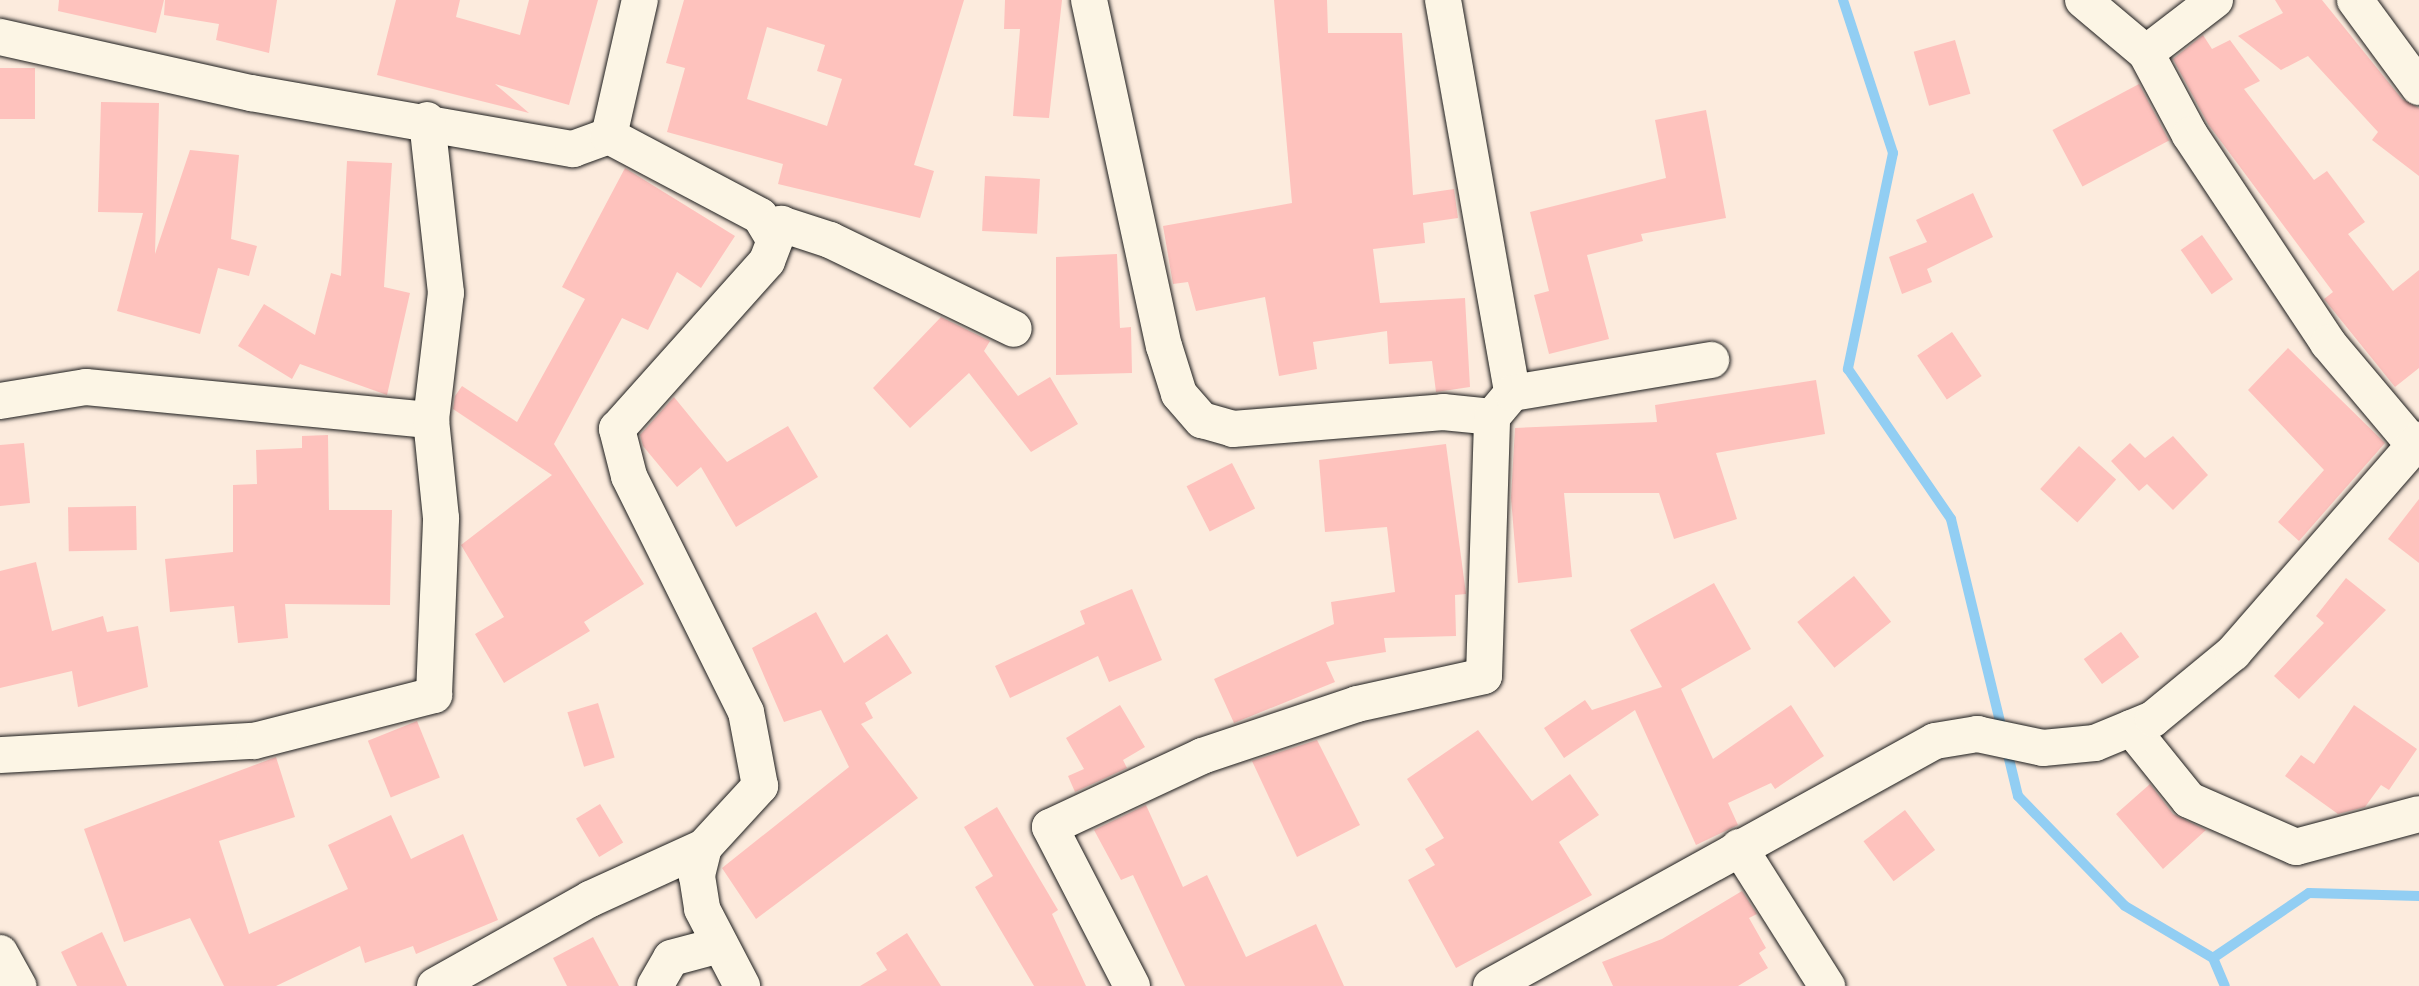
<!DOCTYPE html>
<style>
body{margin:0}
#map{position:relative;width:2419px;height:986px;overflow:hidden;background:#fcebdd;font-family:Mali,sans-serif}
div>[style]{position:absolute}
.stream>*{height:10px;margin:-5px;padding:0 5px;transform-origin:5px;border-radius:5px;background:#92cef3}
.building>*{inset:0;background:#fec2bd;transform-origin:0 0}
.roads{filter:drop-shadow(0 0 2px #1c1c1c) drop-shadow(0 0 2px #1c1c1c)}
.street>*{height:36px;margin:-18px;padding:0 18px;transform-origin:18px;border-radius:18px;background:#fcf5e5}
span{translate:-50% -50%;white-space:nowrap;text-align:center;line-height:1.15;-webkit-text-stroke:7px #fcf5e5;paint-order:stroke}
</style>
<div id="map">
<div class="stream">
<i style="left:1843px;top:0;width:161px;rotate:71.9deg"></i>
<i style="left:1893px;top:153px;width:221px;rotate:101.8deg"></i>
<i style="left:1848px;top:369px;width:182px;rotate:55.5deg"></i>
<i style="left:1951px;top:519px;width:285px;rotate:76.4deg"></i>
<i style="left:2018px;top:796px;width:153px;rotate:45.8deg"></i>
<i style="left:2125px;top:906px;width:102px;rotate:30.6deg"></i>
<i style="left:2213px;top:958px;width:30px;rotate:67deg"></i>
<i style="left:2213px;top:958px;width:116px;rotate:-34.1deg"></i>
<i style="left:2309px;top:893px;width:110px;rotate:1.6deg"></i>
</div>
<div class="building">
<i style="clip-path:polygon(59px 0,164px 0,156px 33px,58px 11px)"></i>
<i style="clip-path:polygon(165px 0,277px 0,269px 53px,216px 40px,219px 24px,164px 15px)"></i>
<i style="clip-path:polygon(396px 0,460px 0,456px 17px,520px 35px,529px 0,598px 0,569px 105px,495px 84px,529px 113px,377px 75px)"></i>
<i style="clip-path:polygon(evenodd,684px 0,964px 0,914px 165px,934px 171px,920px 218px,778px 184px,783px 164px,667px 132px,685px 68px,666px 63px,684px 0,767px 27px,825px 45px,817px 71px,842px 79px,827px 126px,747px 99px,767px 27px)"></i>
<i style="clip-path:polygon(1005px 0,1062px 0,1049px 118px,1013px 116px,1020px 29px,1004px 29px)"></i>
<i style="clip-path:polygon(1274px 0,1327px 0,1328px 33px,1402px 33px,1413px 195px,1454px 189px,1458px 218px,1423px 223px,1425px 243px,1373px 249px,1380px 303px,1465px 298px,1470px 387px,1436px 392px,1432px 361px,1389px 364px,1387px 331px,1313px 342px,1317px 369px,1279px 376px,1265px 297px,1196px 311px,1188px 282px,1173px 284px,1163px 226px,1292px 203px)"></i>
<i style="clip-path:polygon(2275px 0,2322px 0,2402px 99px,2419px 108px,2419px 176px,2372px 140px,2378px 132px,2308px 56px,2281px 70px,2238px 36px,2283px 13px)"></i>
<i style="clip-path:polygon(2203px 35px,2212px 49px,2230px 40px,2260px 81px,2244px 89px,2314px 180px,2327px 171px,2345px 195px,2365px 222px,2348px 234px,2393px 291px,2419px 270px,2419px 368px,2395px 387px,2324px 299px,2333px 292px,2208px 124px,2173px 59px)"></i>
<i style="left:1955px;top:40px;width:56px;height:43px;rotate:74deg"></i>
<i style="left:0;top:68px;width:35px;height:51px"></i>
<i style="left:2139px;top:84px;width:64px;height:98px;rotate:62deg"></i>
<i style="clip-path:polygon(101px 102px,159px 103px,155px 254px,190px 150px,239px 155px,231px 239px,257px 246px,249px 276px,218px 268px,200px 334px,117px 311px,143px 213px,98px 212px)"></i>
<i style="clip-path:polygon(1706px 110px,1726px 218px,1641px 234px,1643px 241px,1587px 255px,1609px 339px,1549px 354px,1534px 295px,1549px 291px,1530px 212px,1666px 178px,1655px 120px)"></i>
<i style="clip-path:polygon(347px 161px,392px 163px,384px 287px,410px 293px,387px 395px,300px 364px,292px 379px,238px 346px,264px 304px,315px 335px,331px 273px,341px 276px)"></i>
<i style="clip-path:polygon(625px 168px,735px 236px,701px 288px,677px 272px,648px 330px,622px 318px,554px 444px,644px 584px,584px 622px,590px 631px,504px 683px,475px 634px,504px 617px,461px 545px,552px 475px,453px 409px,455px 396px,462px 386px,517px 422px,585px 299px,562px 287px)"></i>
<i style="left:985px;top:176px;width:55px;height:55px;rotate:3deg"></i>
<i style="clip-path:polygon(1973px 193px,1993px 237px,1927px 269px,1932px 282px,1902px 294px,1889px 257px,1927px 242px,1916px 220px)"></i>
<i style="left:2202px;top:235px;width:54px;height:26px;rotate:55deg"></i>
<i style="clip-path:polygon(1117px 254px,1120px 328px,1131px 327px,1132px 373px,1056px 375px,1056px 257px)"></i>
<i style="clip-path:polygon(941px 317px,990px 341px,984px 351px,1018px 396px,1050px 377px,1078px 424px,1031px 452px,969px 373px,910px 428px,873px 388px)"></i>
<i style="left:1952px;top:332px;width:53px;height:42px;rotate:56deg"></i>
<i style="clip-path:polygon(2288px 348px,2385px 443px,2299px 541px,2278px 522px,2324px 470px,2248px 390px)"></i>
<i style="clip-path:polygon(1816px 380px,1825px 434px,1716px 453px,1737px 519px,1674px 539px,1659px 493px,1564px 493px,1572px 577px,1518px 583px,1511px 498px,1515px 428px,1657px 422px,1655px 405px)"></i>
<i style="clip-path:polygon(674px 397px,727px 462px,788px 426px,818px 477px,736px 527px,701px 467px,677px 487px,643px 446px,640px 435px)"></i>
<i style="clip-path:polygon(328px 435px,329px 510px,392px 510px,390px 605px,285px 604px,288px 638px,238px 643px,234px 606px,170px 612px,165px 559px,233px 552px,233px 485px,257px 484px,256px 450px,302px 448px,302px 436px)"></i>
<i style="clip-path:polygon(2173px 436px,2208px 475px,2173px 510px,2147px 484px,2139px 491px,2111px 461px,2130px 443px,2145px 458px)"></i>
<i style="clip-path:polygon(24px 443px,30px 503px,0 506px,0 445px)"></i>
<i style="clip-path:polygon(1446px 444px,1466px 594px,1455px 595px,1456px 636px,1384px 638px,1386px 652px,1326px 662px,1335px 682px,1234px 723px,1214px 679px,1334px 624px,1331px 602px,1395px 592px,1387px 527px,1325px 532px,1319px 460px)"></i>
<i style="left:2079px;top:446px;width:50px;height:58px;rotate:42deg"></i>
<i style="left:1232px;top:463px;width:51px;height:51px;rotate:63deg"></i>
<i style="clip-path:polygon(2419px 499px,2419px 563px,2388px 539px)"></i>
<i style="left:136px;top:506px;width:44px;height:68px;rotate:89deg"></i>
<i style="clip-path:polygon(36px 562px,52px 631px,103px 616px,107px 632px,138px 626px,148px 687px,78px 707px,72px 671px,0 688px,0 571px)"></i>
<i style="left:1854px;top:576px;width:59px;height:73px;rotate:51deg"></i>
<i style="clip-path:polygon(2346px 578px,2386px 610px,2299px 699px,2274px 676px,2324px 623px,2316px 616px)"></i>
<i style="clip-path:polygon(1714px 583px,1751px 649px,1681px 689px,1713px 759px,1791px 705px,1824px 756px,1775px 789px,1771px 783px,1728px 803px,1738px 825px,1696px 845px,1635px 710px,1564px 758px,1544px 728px,1585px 700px,1592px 710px,1662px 687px,1630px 630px)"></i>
<i style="clip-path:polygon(1132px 589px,1162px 660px,1109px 682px,1098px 656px,1010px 698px,995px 666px,1085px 624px,1080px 611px)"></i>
<i style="clip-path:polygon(816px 612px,844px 663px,887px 634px,912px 673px,865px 703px,873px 718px,861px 724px,918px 798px,756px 919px,722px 868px,849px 767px,821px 710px,784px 722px,752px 648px)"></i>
<i style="left:2121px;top:632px;width:31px;height:46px;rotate:54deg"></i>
<i style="left:598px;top:703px;width:57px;height:32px;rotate:73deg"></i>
<i style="clip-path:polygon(1120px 705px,1145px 747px,1123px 760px,1127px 768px,1075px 792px,1068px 776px,1084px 769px,1066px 738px)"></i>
<i style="clip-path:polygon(2354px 705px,2417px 749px,2389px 790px,2381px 785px,2365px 807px,2338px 814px,2285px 776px,2301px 755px,2314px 764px)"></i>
<i style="left:417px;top:721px;width:61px;height:53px;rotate:68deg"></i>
<i style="clip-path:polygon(1478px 730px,1532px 801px,1570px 774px,1599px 815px,1559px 842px,1592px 895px,1456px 968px,1408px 880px,1435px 865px,1425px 849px,1444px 838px,1407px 779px)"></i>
<i style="clip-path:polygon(1317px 740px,1360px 825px,1297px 857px,1252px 761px)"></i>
<i style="clip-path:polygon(276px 757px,295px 817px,219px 841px,249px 934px,348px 889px,328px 845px,391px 815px,411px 859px,463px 834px,498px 920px,416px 954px,413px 946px,365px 963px,360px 946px,276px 986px,224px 986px,190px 918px,124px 942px,84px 829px)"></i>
<i style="clip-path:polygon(2150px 784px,2173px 814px,2206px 830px,2163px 869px,2116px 814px)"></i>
<i style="left:600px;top:804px;width:45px;height:28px;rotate:59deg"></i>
<i style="clip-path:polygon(1146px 805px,1183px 887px,1207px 875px,1246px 957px,1316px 924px,1344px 986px,1185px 986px,1133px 875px,1121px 880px,1094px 830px)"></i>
<i style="clip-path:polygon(997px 807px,1058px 910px,1052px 914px,1086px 986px,1034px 986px,975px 887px,993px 876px,964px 827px)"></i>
<i style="left:1905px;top:810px;width:50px;height:52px;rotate:53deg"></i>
<i style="clip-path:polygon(1742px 891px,1757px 914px,1749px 918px,1766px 948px,1759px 953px,1768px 968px,1738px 986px,1613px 986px,1602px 962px,1662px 939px)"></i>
<i style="clip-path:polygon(102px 932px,127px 986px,77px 986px,61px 952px)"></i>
<i style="clip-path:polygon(907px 933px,941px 986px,860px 986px,887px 970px,876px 953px)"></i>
<i style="clip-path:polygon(593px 937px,619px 986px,567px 986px,553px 958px)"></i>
</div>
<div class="roads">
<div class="street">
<i style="left:1089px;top:0;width:354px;rotate:77.8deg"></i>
<i style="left:1164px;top:346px;width:50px;rotate:72.6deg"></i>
<i style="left:1179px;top:394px;width:35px;rotate:49deg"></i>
<i style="left:1202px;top:420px;width:32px;rotate:16deg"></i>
<i style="left:1233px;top:429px;width:211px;rotate:-4.6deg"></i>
<i style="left:1443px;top:412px;width:49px;rotate:5.8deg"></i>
<i style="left:1443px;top:0;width:399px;rotate:80deg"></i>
<i style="left:2083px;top:0;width:82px;rotate:40.1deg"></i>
<i style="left:2146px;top:53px;width:93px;rotate:61.8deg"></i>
<i style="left:2190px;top:135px;width:250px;rotate:56.4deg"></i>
<i style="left:2328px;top:343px;width:133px;rotate:49.9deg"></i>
<i style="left:2355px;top:0;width:108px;rotate:53.7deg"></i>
<i style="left:0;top:37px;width:257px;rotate:12.6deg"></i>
<i style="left:251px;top:93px;width:327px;rotate:9.9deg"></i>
<i style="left:573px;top:149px;width:38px;rotate:-20deg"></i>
<i style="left:609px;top:136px;width:139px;rotate:-77.2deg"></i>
<i style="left:2146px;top:53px;width:87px;rotate:-37.5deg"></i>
<i style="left:609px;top:136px;width:171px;rotate:27.9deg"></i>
<i style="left:760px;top:216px;width:23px;rotate:59deg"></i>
<i style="left:0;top:401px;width:87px;rotate:-9.2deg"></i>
<i style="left:86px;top:387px;width:347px;rotate:5.5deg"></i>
<i style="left:2131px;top:728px;width:92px;rotate:51.1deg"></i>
<i style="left:2189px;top:800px;width:117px;rotate:23.7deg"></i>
<i style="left:2296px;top:847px;width:127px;rotate:-15deg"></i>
<i style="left:0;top:755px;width:254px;rotate:-3.2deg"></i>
<i style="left:254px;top:741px;width:186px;rotate:-14.3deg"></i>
<i style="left:434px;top:695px;width:177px;rotate:-87.7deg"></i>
<i style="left:441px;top:518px;width:99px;rotate:-95.8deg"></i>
<i style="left:431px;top:420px;width:128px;rotate:-83.3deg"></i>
<i style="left:446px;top:293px;width:174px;rotate:-96.3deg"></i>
<i style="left:704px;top:847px;width:30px;rotate:104deg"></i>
<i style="left:697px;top:876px;width:33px;rotate:81deg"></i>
<i style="left:702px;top:909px;width:87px;rotate:62.5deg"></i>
<i style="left:1739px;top:847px;width:165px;rotate:57.7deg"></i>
<i style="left:0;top:953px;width:38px;rotate:61deg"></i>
<i style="left:435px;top:986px;width:178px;rotate:-29.3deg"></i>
<i style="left:590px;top:899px;width:125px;rotate:-24.5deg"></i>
<i style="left:704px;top:847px;width:83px;rotate:-47.4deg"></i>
<i style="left:760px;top:786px;width:75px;rotate:-100.7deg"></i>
<i style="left:746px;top:712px;width:263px;rotate:-116.4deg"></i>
<i style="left:629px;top:476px;width:49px;rotate:-104.3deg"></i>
<i style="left:617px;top:429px;width:225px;rotate:-48.2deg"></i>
<i style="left:767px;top:261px;width:40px;rotate:-69deg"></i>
<i style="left:781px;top:224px;width:52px;rotate:18.1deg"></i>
<i style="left:830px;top:240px;width:204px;rotate:25.8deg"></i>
<i style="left:655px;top:986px;width:32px;rotate:-60deg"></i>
<i style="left:671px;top:958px;width:51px;rotate:-14.9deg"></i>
<i style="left:1132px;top:986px;width:179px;rotate:-117.3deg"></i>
<i style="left:1050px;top:827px;width:168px;rotate:-25deg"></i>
<i style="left:1202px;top:756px;width:163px;rotate:-18.5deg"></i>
<i style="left:1357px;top:704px;width:130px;rotate:-12.4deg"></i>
<i style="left:1484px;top:676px;width:259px;rotate:-88.2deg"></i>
<i style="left:1492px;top:417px;width:31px;rotate:-50deg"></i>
<i style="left:1512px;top:393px;width:202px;rotate:-9.4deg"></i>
<i style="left:1491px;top:986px;width:507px;rotate:-28.89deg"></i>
<i style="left:1935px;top:741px;width:43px;rotate:-9.5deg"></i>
<i style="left:1977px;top:734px;width:67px;rotate:12deg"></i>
<i style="left:2043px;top:748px;width:52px;rotate:-5.5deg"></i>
<i style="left:2095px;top:743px;width:63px;rotate:-22.5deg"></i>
<i style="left:2153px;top:719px;width:104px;rotate:-39.5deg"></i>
<i style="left:2233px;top:653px;width:283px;rotate:-48.9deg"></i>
</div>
</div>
</div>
